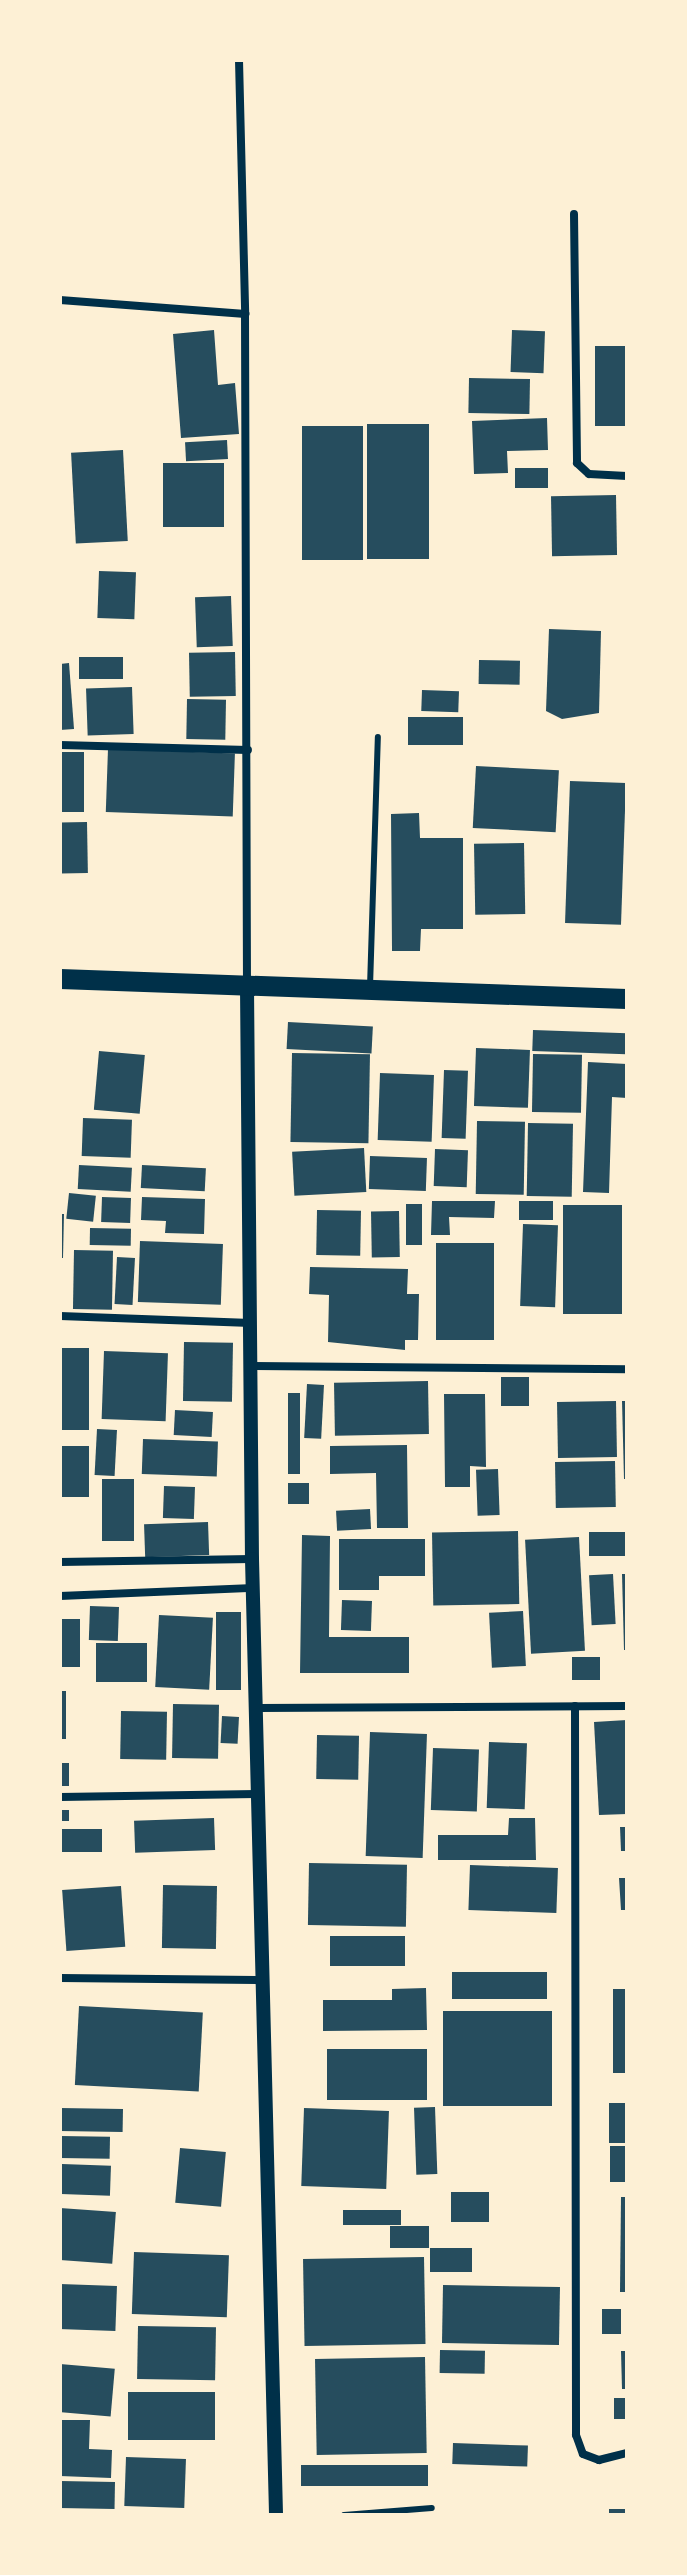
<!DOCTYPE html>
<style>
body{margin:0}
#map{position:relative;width:687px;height:2575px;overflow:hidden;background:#fdf0d5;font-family:"Sofia Sans Condensed",sans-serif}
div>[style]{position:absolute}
.building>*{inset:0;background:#264d5e;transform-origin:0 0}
.service>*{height:6px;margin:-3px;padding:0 3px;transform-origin:3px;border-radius:3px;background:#003049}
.minor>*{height:8px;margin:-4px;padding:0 4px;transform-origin:4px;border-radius:4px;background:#003049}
.tertiary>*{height:14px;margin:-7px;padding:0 7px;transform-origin:7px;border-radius:7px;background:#003049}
.primary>*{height:20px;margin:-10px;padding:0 10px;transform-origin:10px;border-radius:10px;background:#003049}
span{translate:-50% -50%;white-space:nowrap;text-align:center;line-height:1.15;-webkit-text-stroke:8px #fdf0d5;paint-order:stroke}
.frame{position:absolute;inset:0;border:62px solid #fdf0d5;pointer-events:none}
</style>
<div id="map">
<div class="building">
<i style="clip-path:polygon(214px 330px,218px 385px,235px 383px,239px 434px,181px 438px,173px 334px)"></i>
<i style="left:512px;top:330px;width:33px;height:42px;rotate:2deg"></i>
<i style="left:627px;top:346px;width:80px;height:32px;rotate:90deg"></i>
<i style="left:469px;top:378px;width:61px;height:35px;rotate:1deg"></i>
<i style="clip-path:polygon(547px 418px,548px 450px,507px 451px,508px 473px,474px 474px,472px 421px)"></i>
<i style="left:367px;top:424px;width:62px;height:135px"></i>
<i style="left:363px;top:426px;width:134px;height:61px;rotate:90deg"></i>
<i style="left:227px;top:440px;width:19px;height:42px;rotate:87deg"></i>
<i style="left:123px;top:450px;width:91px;height:52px;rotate:87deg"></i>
<i style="left:163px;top:463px;width:61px;height:64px"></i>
<i style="left:515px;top:468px;width:33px;height:20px"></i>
<i style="left:616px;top:495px;width:60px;height:65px;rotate:89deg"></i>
<i style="left:99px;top:571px;width:37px;height:47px;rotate:2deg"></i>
<i style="left:231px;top:596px;width:50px;height:36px;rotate:88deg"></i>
<i style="clip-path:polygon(549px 629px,601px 631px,599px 713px,562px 719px,546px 711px)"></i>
<i style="left:235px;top:652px;width:44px;height:46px;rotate:89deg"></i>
<i style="left:79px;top:657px;width:44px;height:22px"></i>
<i style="left:479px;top:660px;width:41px;height:24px;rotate:1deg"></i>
<i style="clip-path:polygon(69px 663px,74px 729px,60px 730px,60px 664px)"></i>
<i style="left:132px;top:687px;width:47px;height:46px;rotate:88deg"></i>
<i style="left:422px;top:690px;width:37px;height:21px;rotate:2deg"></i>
<i style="left:187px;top:699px;width:39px;height:40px;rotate:1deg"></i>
<i style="left:408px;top:717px;width:55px;height:28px"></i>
<i style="left:108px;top:749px;width:127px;height:63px;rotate:2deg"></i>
<i style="left:61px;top:752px;width:23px;height:60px"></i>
<i style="left:476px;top:766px;width:83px;height:62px;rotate:3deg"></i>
<i style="left:570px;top:781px;width:56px;height:142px;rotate:2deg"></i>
<i style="clip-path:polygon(419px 813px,420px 838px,463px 838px,463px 929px,421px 929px,420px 951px,392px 951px,391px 814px)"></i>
<i style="left:87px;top:822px;width:51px;height:27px;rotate:89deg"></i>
<i style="left:524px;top:843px;width:71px;height:50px;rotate:89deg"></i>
<i style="left:288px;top:1022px;width:85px;height:27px;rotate:3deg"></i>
<i style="left:533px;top:1030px;width:94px;height:21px;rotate:2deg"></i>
<i style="left:476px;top:1048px;width:54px;height:58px;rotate:2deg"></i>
<i style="left:99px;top:1051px;width:46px;height:59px;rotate:5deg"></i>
<i style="left:292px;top:1053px;width:78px;height:89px;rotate:1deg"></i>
<i style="left:533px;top:1054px;width:49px;height:58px;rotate:1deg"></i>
<i style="clip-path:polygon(588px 1062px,627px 1064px,627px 1098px,612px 1097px,609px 1193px,583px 1192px)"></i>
<i style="left:444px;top:1070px;width:24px;height:68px;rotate:2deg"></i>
<i style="left:380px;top:1073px;width:54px;height:67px;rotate:2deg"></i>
<i style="left:83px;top:1118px;width:49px;height:38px;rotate:2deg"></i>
<i style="left:477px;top:1121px;width:48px;height:73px;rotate:1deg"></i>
<i style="left:528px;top:1123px;width:45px;height:73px;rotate:1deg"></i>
<i style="left:364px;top:1148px;width:44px;height:72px;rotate:87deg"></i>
<i style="left:435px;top:1149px;width:33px;height:37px;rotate:2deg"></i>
<i style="left:370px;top:1156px;width:57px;height:33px;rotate:2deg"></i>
<i style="left:79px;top:1165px;width:53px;height:24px;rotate:3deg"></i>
<i style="left:142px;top:1165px;width:64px;height:23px;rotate:3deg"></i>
<i style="left:69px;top:1193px;width:27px;height:26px;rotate:6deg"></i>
<i style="left:102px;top:1197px;width:29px;height:25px;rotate:2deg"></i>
<i style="clip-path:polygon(142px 1197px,205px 1199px,204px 1234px,165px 1233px,166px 1221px,141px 1220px)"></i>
<i style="clip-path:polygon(432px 1201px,495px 1201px,494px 1218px,449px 1217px,450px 1235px,431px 1235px)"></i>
<i style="left:519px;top:1201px;width:34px;height:19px"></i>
<i style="left:406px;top:1204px;width:16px;height:41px"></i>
<i style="left:563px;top:1205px;width:59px;height:109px"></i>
<i style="left:317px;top:1210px;width:44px;height:45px;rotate:1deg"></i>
<i style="left:399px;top:1211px;width:46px;height:28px;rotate:89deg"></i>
<i style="clip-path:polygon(60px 1214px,64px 1214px,63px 1258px,60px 1258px)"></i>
<i style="left:523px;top:1224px;width:35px;height:82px;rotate:2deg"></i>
<i style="left:90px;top:1228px;width:41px;height:17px;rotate:1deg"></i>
<i style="left:140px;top:1241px;width:83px;height:61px;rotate:2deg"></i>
<i style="left:436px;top:1243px;width:58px;height:97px"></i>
<i style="left:74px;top:1250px;width:39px;height:59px;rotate:1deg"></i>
<i style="left:117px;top:1257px;width:18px;height:47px;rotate:3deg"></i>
<i style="clip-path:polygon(310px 1267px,408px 1269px,407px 1294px,419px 1294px,418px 1340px,405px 1340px,405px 1350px,328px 1342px,329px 1295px,309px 1294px)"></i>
<i style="left:184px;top:1342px;width:49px;height:59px;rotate:1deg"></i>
<i style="left:60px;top:1348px;width:29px;height:82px"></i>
<i style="left:104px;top:1351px;width:64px;height:68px;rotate:2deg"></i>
<i style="left:501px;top:1377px;width:28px;height:29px"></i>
<i style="left:428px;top:1381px;width:53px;height:94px;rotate:89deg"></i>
<i style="left:307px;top:1384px;width:17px;height:54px;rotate:3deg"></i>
<i style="left:288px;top:1393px;width:12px;height:81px"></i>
<i style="clip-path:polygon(444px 1394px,485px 1394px,486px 1467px,470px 1466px,470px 1487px,445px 1487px)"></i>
<i style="left:616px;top:1401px;width:56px;height:59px;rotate:89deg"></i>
<i style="clip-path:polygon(622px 1401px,627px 1401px,627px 1479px,624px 1479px)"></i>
<i style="left:175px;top:1410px;width:38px;height:25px;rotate:3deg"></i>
<i style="left:97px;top:1429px;width:20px;height:46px;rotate:3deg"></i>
<i style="left:143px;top:1439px;width:75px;height:35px;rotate:2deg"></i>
<i style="clip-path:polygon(407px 1445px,408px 1528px,377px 1528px,376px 1473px,330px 1474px,330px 1446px)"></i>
<i style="left:60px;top:1446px;width:29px;height:51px"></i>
<i style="left:615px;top:1461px;width:46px;height:60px;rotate:89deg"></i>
<i style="left:498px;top:1469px;width:46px;height:22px;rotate:88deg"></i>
<i style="left:102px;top:1479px;width:32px;height:62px"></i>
<i style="left:288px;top:1483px;width:21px;height:21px"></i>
<i style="left:164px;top:1486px;width:31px;height:32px;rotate:2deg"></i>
<i style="left:370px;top:1509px;width:20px;height:34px;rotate:87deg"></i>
<i style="left:208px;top:1522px;width:33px;height:64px;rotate:88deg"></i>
<i style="left:518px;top:1531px;width:73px;height:86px;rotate:89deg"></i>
<i style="left:627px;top:1532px;width:24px;height:38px;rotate:90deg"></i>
<i style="clip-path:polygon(302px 1535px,330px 1536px,329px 1637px,409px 1637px,409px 1673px,300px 1673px)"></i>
<i style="left:579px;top:1537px;width:114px;height:54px;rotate:87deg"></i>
<i style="clip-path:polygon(339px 1539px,425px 1539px,425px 1576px,379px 1576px,379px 1590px,339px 1590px)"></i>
<i style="left:613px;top:1574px;width:50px;height:24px;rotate:87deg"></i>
<i style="clip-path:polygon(622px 1574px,627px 1574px,627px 1650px,624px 1650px)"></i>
<i style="left:342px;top:1600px;width:30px;height:30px;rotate:2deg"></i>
<i style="left:90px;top:1606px;width:29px;height:34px;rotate:2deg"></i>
<i style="left:523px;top:1611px;width:55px;height:34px;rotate:87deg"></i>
<i style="left:216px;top:1612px;width:25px;height:78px"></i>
<i style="left:159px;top:1615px;width:54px;height:72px;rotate:3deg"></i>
<i style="left:60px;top:1619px;width:20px;height:48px"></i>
<i style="left:96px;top:1643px;width:51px;height:39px"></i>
<i style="left:572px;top:1657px;width:28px;height:23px"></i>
<i style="left:60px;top:1691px;width:6px;height:48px"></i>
<i style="left:173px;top:1704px;width:46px;height:54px;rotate:1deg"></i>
<i style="left:121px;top:1711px;width:46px;height:48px;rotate:1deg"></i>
<i style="left:222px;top:1716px;width:17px;height:27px;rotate:3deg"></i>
<i style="clip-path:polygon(627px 1720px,627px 1814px,599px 1815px,594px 1722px)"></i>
<i style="left:370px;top:1732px;width:57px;height:124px;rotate:2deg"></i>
<i style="left:317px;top:1735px;width:42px;height:44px;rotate:1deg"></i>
<i style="left:489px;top:1742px;width:38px;height:66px;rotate:2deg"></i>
<i style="left:433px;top:1748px;width:46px;height:62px;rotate:2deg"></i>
<i style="left:60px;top:1763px;width:9px;height:23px"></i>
<i style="left:60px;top:1810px;width:9px;height:11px"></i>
<i style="left:214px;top:1818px;width:32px;height:80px;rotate:88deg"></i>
<i style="clip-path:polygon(509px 1818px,535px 1818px,536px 1860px,438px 1860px,438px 1835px,508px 1835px)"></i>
<i style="clip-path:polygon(620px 1827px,627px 1827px,627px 1851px,621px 1851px)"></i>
<i style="left:60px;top:1829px;width:42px;height:23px"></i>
<i style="left:309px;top:1863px;width:98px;height:62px;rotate:1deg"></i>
<i style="left:470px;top:1865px;width:88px;height:45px;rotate:2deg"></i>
<i style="clip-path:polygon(619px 1878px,627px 1878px,627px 1910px,621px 1910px)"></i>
<i style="left:121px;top:1886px;width:61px;height:59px;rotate:86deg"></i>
<i style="left:217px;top:1886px;width:63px;height:54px;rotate:91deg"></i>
<i style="left:405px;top:1936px;width:30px;height:75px;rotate:90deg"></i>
<i style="left:452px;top:1972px;width:95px;height:27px"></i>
<i style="clip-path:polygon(426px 1988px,427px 2030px,323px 2031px,323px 2000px,392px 2000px,392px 1989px)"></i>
<i style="left:613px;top:1989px;width:14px;height:84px"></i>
<i style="left:79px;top:2006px;width:124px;height:79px;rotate:3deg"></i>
<i style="left:443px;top:2011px;width:109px;height:95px"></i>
<i style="left:327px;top:2049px;width:100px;height:51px"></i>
<i style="left:609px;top:2103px;width:18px;height:40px"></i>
<i style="left:435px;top:2107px;width:67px;height:21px;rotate:88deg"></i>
<i style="left:60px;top:2108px;width:63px;height:23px;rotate:1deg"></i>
<i style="left:304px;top:2108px;width:85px;height:78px;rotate:2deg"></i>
<i style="left:60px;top:2136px;width:50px;height:22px;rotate:1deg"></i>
<i style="left:610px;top:2146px;width:17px;height:36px"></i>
<i style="left:180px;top:2148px;width:46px;height:55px;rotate:5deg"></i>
<i style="left:62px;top:2164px;width:49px;height:30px;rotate:2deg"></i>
<i style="left:451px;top:2192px;width:38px;height:30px"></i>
<i style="clip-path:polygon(621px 2197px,627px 2197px,627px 2292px,620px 2292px)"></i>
<i style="left:60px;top:2208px;width:56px;height:52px;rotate:4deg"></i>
<i style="left:401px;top:2210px;width:15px;height:58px;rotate:90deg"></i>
<i style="left:429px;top:2226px;width:22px;height:39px;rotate:90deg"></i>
<i style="left:430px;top:2248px;width:42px;height:24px"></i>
<i style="left:134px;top:2252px;width:95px;height:62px;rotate:2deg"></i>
<i style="left:424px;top:2257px;width:87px;height:121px;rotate:89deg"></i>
<i style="left:60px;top:2284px;width:57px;height:45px;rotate:2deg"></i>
<i style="left:443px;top:2285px;width:117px;height:58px;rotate:1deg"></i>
<i style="left:621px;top:2309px;width:25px;height:19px;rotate:90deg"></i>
<i style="left:138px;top:2326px;width:78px;height:53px;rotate:1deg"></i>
<i style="left:440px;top:2350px;width:45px;height:23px;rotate:1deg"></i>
<i style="clip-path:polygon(621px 2351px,627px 2351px,627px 2389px,622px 2389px)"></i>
<i style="left:425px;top:2357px;width:96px;height:110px;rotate:89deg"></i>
<i style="left:60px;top:2364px;width:55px;height:48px;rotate:5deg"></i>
<i style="left:128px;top:2392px;width:87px;height:48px"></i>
<i style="left:614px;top:2398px;width:13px;height:21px"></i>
<i style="clip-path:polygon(60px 2420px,90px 2420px,89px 2449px,112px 2450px,111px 2478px,60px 2476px)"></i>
<i style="left:453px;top:2443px;width:75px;height:21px;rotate:2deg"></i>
<i style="left:126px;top:2457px;width:60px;height:49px;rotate:2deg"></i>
<i style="left:428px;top:2465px;width:21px;height:127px;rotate:90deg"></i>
<i style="left:60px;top:2481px;width:55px;height:27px;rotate:1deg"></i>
<i style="left:609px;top:2509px;width:18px;height:6px"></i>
</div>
<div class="service">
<i style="left:370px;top:987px;width:250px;rotate:-88.2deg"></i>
<i style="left:344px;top:2515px;width:88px;rotate:-4.5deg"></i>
</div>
<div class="minor">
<i style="left:239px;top:60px;width:254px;rotate:88.6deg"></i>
<i style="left:245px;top:314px;width:672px;rotate:89.83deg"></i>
<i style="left:574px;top:214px;width:249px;rotate:89.3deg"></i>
<i style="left:577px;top:463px;width:16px;rotate:43deg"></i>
<i style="left:589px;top:474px;width:38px;rotate:3deg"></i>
<i style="left:60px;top:300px;width:186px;rotate:4.3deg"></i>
<i style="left:60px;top:745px;width:188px;rotate:1.5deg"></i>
<i style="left:60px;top:1316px;width:191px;rotate:2.1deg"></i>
<i style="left:251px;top:1366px;width:376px;rotate:0.5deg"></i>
<i style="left:60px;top:1562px;width:192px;rotate:-0.9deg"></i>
<i style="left:60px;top:1596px;width:194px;rotate:-2.4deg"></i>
<i style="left:575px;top:1706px;width:729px;rotate:89.92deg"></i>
<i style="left:576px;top:2435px;width:20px;rotate:70deg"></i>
<i style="left:583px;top:2454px;width:17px;rotate:21deg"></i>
<i style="left:599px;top:2460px;width:29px;rotate:-14deg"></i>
<i style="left:258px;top:1708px;width:369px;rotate:-0.3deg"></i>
<i style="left:60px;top:1797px;width:199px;rotate:-0.9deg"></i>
<i style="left:60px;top:1978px;width:203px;rotate:0.6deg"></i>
</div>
<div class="tertiary">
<i style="left:247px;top:987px;width:572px;rotate:89.5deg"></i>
<i style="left:252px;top:1559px;width:956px;rotate:88.56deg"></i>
</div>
<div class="primary">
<i style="left:60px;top:979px;width:567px;rotate:2.02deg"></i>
</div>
<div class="frame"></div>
</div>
